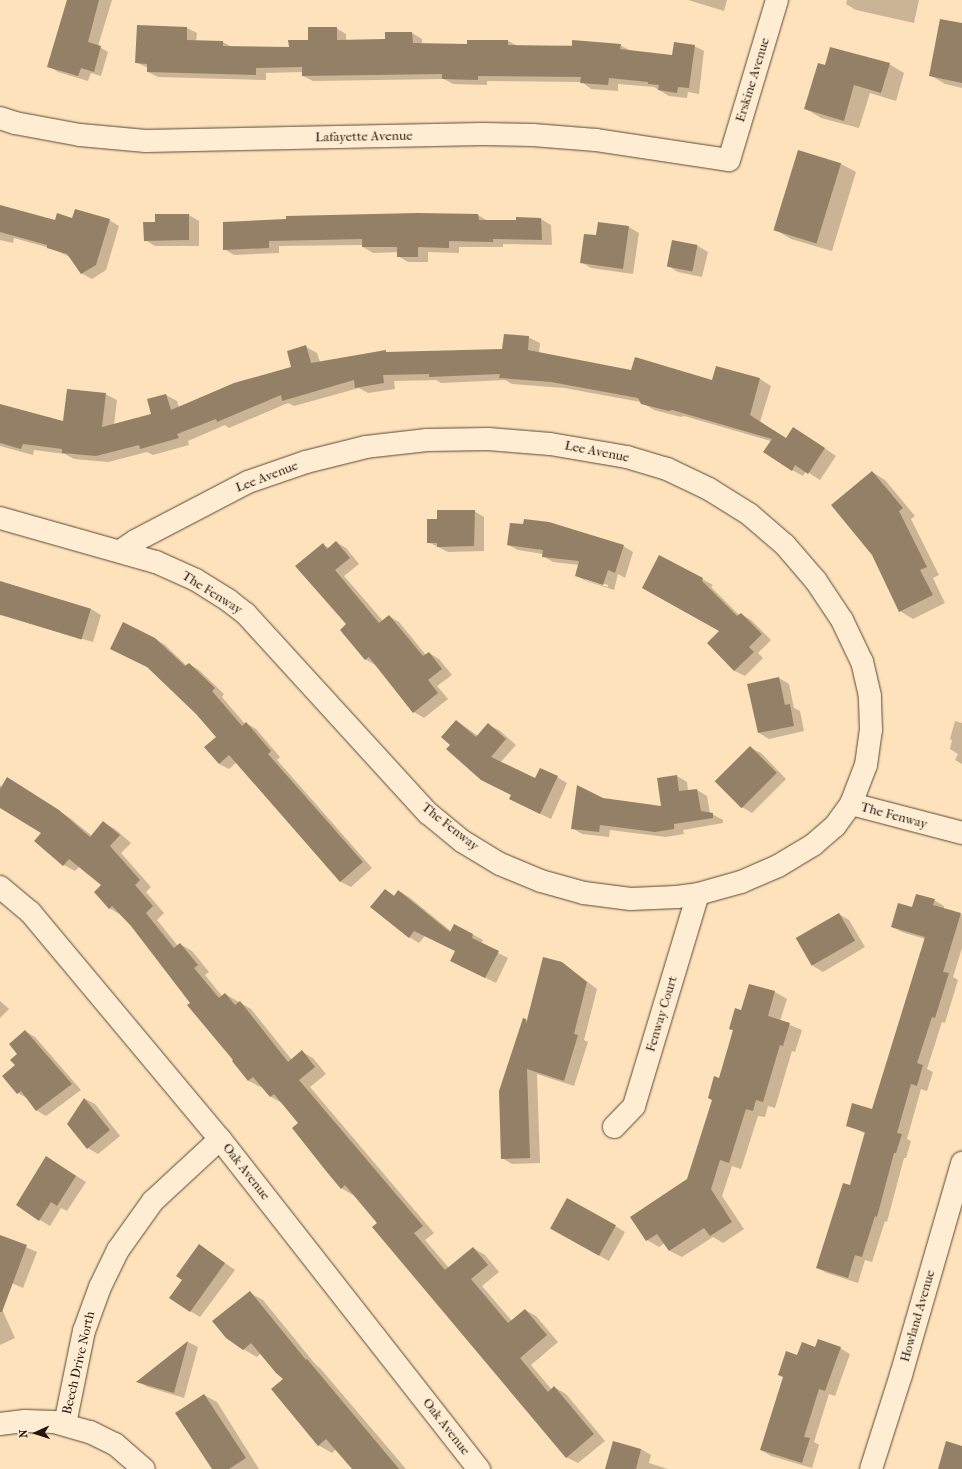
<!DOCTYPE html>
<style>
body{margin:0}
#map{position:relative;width:962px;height:1469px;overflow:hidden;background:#fde2bb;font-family:"IM FELL French Canon",serif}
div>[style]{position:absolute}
.shadow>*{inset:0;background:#0003}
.building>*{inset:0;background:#948067;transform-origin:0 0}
.roads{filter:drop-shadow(0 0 1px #5a4837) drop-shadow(0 0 1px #5a4837)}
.street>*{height:22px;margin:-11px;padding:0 11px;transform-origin:11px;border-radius:11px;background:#feecd3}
.secondary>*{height:22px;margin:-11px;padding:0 11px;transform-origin:11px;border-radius:11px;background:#feecd3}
span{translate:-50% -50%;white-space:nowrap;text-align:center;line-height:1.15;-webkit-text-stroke:3px #feecd3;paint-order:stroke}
.street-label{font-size:13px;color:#23150b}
.north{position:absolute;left:16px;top:1413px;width:40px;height:40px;-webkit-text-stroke:3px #feecd3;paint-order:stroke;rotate:267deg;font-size:11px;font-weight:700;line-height:16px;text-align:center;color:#23150b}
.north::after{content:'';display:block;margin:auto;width:14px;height:18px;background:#23150b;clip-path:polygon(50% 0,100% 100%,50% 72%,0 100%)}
</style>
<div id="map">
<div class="shadow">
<i style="clip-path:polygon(67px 0,112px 0,98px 46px,108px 52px,101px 76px,91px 73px,88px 81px,58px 72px,48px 66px)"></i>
<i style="clip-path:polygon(688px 0,727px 0,724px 11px)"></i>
<i style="clip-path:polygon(847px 0,919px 0,914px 23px,856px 10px,846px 4px)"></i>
<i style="clip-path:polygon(962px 24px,962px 88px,945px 84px,930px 75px)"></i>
<i style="clip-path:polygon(187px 28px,197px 33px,196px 42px,223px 42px,232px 47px,290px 48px,309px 41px,336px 28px,346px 34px,346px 40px,386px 40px,386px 33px,412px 33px,422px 39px,422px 44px,468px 45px,468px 41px,508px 41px,518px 46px,620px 45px,631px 51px,673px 57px,694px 46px,704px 51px,699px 94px,688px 92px,687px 98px,669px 96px,654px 87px,618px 84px,618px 91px,591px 89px,582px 82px,487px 81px,487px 85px,453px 84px,444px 79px,313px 81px,303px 76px,303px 72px,266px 73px,266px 80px,158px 77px,148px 72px,148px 68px,136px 62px)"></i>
<i style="clip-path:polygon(889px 64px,904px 73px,896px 101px,870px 93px,859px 128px,821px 118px,806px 109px,825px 66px)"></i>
<i style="clip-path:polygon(799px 151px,841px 164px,856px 172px,832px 251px,791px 239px,776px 230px)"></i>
<i style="clip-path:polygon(0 214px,55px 221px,73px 219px,109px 220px,119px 226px,106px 270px,92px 279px,81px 273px,70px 257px,50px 248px,14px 238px,13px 243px,0 240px)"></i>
<i style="clip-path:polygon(156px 215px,189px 215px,199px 221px,199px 246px,155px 246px,145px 240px,156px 223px)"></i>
<i style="clip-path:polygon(478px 215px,488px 221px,517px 221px,541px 219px,551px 225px,552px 245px,503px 244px,503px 247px,459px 247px,459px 253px,428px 252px,428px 262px,408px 262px,398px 256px,398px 252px,373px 253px,363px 247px,363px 245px,279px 246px,279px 253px,234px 255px,224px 249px,224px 223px)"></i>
<i style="clip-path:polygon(629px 227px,639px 233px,633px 274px,591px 268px,581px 262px,597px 236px)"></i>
<i style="clip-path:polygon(698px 246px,708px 252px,702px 277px,678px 272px,668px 266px)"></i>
<i style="clip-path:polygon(528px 337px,540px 343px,539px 353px,632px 371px,713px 381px,760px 379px,771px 386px,760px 422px,786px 439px,805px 435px,836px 456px,820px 480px,806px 471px,803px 476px,792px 470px,771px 441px,684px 416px,681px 417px,654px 410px,641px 402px,564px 388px,512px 384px,505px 380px,441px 383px,436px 380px,394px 381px,395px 389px,368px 393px,359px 388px,294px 406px,288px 403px,229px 428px,225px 425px,188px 441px,189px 445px,153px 455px,147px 452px,108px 462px,74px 459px,65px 454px,34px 450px,33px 455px,0 446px,0 405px,64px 422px,105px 394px,117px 400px,114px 425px,153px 414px,166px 395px,177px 401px,179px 407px,293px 368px,306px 347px,317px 353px,320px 362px,385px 352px,388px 353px,503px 350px)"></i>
<i style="clip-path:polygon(872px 472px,885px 480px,915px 516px,911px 519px,939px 575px,933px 578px,945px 603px,913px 619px,900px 611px)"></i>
<i style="clip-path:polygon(474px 511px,484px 517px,484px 551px,448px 552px,428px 542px,438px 520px)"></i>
<i style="clip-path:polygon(336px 542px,346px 548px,359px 564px,344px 576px,383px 621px,389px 616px,399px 622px,426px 655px,429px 653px,439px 659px,452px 675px,437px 686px,448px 699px,424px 718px,414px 712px,375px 665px,365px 659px,348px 624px,323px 545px,329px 548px)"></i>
<i style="clip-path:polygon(evenodd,508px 545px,623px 546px,633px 552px,625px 578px,618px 574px,614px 590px,586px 581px,576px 575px,579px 565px,553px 562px,543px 556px,543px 554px,518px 550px,508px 545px,585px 578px,608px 585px,608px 587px,585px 580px,585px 578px)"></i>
<i style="clip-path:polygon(660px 556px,713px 585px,711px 587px,740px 616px,741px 614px,751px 620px,771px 640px,758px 653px,763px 658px,745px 676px,735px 671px,708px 643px,720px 631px)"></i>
<i style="clip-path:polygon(0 582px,91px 609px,101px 615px,93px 642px,0 615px)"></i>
<i style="clip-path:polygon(155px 639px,165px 645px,187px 666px,189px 664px,199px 670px,224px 694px,222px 697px,245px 724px,246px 723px,256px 729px,280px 757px,277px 760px,372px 868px,351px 887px,341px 882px,237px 762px,229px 769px,219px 764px,217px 737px,197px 714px,149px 668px,121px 654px)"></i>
<i style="clip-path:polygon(779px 678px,789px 684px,794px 708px,800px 711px,804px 731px,769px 739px,759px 733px)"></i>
<i style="clip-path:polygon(457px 721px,478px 736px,488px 725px,499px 730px,516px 745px,500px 763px,536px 779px,557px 777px,567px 783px,551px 819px,520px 804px,512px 795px,482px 780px,451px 745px)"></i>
<i style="clip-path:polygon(955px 721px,962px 723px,962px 764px,955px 760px,958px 754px,950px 749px,952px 740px,950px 739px)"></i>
<i style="clip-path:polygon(751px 748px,761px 753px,786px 779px,752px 813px,742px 807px,716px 782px)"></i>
<i style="clip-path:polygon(677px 776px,687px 782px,688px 791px,697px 790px,707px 796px,710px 813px,723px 820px,723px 823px,683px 830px,684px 834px,666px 837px,610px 830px,609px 837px,582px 834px,572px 828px,603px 799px,662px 807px)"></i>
<i style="clip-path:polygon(0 785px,2px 787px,19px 785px,70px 818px,92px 836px,104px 823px,115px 829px,131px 843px,121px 853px,151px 887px,146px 892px,164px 913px,157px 920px,178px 946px,180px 944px,192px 951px,209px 972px,205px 975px,222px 996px,225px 994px,251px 1009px,292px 1060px,302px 1052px,313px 1058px,326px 1074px,310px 1087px,434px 1233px,425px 1240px,449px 1268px,473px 1248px,485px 1255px,499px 1272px,482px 1286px,512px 1321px,525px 1310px,536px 1316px,558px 1342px,531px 1365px,552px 1390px,554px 1387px,566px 1394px,605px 1441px,578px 1463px,566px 1457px,354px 1194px,353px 1195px,341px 1188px,299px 1123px,282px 1103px,271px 1097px,262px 1086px,260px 1087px,249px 1081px,192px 1003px,131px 925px,121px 915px,109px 908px,103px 885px,80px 866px,75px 871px,64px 865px,42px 833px,0 807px)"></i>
<i style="clip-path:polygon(385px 890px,395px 896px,399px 891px,409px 897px,452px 932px,455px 925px,483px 940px,481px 944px,508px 958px,496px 983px,461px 966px,456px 951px,425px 936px,419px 943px,409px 937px)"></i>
<i style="clip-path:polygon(934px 900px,944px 906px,944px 909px,962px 915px,962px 948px,953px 977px,958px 980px,945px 1023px,942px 1022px,927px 1069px,933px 1072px,927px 1091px,921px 1089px,907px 1139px,911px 1141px,906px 1158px,904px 1158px,887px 1222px,885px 1221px,872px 1262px,865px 1260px,858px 1283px,827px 1273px,817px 1268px,851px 1186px,866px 1134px,847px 1125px,873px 1110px,925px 939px,902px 932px,892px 927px,913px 908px)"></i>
<i style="clip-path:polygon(839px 914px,849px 920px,865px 947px,823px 972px,813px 966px)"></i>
<i style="clip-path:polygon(562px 963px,597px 989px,584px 1040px,588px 1042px,574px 1086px,537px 1074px,540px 1163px,512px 1164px,502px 1158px,525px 1020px,528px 1021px)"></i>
<i style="clip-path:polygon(749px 985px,775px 992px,787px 999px,780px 1021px,802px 1030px,795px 1052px,792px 1051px,775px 1108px,768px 1106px,765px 1117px,758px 1116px,741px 1169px,732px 1166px,722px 1196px,744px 1229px,723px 1243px,713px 1237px,682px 1257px,670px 1251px,665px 1243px,659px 1247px,647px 1240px,688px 1180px,734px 1031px,730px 1029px,742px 1011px)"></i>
<i style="clip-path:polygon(0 1001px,9px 1009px,0 1018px)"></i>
<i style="clip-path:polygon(25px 1031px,35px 1037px,81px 1090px,46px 1116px,36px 1110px,28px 1099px,18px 1093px,16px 1066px)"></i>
<i style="clip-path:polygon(85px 1099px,95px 1104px,120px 1136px,98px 1154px,88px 1148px,68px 1124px)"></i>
<i style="clip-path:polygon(47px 1157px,86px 1182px,67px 1211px,61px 1208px,50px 1226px,40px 1220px)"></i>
<i style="clip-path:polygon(615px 1226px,625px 1232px,609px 1261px,561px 1234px)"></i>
<i style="clip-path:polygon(0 1236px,37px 1252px,23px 1288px,0 1278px)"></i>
<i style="clip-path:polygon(199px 1245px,235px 1270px,200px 1317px,190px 1311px,184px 1280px)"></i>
<i style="clip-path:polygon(250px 1293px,263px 1300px,316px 1365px,320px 1368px,406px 1469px,353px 1469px,336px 1449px,332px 1453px,318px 1445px,285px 1379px,261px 1353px,257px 1357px,243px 1349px)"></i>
<i style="clip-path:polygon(0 1305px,15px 1338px,0 1345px)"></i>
<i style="clip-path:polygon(188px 1342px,198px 1347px,184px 1398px,148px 1387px,138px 1382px)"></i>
<i style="clip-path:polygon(816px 1348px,840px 1348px,850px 1354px,835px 1396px,829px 1394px,814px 1442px,819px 1445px,812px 1468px,771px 1456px,761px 1450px,784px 1377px,798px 1357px)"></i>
<i style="clip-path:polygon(204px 1395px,217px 1402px,259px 1469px,213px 1469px)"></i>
<i style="clip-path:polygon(641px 1449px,651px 1455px,649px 1463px,668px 1469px,606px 1469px)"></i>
</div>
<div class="building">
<i style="clip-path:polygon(67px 0,99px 0,88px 42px,101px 46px,94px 72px,81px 68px,78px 76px,47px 67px)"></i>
<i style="clip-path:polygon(940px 19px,962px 23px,962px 83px,929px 76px)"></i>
<i style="clip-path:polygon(137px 25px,187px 27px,187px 40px,223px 41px,223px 46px,289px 47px,288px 40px,308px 40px,308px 27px,337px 27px,337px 40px,385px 39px,385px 32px,412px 32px,413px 43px,467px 44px,467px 40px,508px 40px,508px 45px,572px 46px,572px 40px,621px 44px,620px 49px,672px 55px,674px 42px,695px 45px,689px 88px,678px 87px,677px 93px,658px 90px,659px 85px,648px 84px,648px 82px,609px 78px,608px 85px,580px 83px,581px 77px,478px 76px,478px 80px,442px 79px,442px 74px,302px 76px,302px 67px,256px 68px,256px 75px,147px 72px,147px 64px,135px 63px)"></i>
<i style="clip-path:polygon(830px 47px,890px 63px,881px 93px,854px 85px,844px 121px,804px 109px,818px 63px,825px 65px)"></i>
<i style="left:798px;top:150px;width:45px;height:84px;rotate:17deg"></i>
<i style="clip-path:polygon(0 205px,55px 220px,57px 213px,72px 218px,75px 209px,110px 219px,96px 265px,81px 274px,67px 254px,47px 248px,47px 245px,0 232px)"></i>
<i style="clip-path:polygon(418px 213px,478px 214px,479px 220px,516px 220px,516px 217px,541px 218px,542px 240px,493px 239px,493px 242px,449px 241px,449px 248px,418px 247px,418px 257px,397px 257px,397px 247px,362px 247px,362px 239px,269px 241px,269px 248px,223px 250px,223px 222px,286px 219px,286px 216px)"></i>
<i style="clip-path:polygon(155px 214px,189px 214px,189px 240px,144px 241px,143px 222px,155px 222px)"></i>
<i style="clip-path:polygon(598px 222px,629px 226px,623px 269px,580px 263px,584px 234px,596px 235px)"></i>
<i style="left:672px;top:240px;width:26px;height:27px;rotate:11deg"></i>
<i style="clip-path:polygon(504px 334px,529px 336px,528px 350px,631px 370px,635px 357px,712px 380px,716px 366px,760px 378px,750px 415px,786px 438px,793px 427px,825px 448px,808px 474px,795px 465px,792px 471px,763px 452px,772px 439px,672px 410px,669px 411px,641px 404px,638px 398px,551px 382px,499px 378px,500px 374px,429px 377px,429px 374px,383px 375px,384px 383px,355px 388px,354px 380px,282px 401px,281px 395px,217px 422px,216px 419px,177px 434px,179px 438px,140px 449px,139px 445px,96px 456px,62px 453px,62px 449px,23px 444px,21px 449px,0 443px,0 404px,63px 421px,67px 389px,106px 393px,102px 427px,151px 414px,147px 399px,166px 394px,171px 410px,234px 383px,291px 367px,287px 351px,306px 345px,311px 363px,386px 350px,386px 352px,502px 349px)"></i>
<i style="clip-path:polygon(872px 471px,903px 508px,899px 511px,927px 567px,920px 570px,933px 595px,899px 612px,872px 555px,831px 505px)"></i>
<i style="clip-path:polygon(437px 510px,475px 510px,474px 546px,437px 547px,437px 543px,427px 543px,427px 519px,437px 519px)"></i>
<i style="clip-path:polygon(524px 519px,549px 522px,624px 545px,615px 573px,608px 570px,603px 585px,575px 576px,579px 561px,542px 557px,543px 550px,507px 545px,510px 523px,523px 524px)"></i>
<i style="clip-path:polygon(336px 541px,350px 558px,335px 570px,379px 623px,389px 615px,423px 656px,429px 652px,442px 669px,428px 680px,438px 693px,413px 713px,369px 657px,365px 660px,340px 630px,346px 624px,295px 566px,323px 543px,327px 549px)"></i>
<i style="clip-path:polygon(659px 555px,703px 578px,702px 581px,737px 616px,741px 613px,762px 634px,749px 647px,754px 652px,734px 671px,707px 643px,719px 631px,642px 588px)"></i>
<i style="left:0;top:581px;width:95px;height:32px;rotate:17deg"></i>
<i style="clip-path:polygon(123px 622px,155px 638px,185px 666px,189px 663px,215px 688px,212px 691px,242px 726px,246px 722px,271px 751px,268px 754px,363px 862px,340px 882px,229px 755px,219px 764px,204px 747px,216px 737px,196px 714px,147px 667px,110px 649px)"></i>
<i style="clip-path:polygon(779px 677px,785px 705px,790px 704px,794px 726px,758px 733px,747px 684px)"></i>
<i style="clip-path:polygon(456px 720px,476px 737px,488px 723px,506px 739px,491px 757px,535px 778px,540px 768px,558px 776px,540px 814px,509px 799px,511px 795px,481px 780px,446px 749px,450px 745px,441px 737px)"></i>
<i style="left:750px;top:746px;width:38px;height:50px;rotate:45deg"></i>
<i style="clip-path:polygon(677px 775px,679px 791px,697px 789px,701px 811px,713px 813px,713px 818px,674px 824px,674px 829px,655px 832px,600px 825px,599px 832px,571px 829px,577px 785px,603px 798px,661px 806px,657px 778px)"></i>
<i style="clip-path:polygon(7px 777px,59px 810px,90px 837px,103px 821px,120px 835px,110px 846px,140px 880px,135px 885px,153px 906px,146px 913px,174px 948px,180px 943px,198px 965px,194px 968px,219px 998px,225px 993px,235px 1005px,240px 1001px,288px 1062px,302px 1050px,315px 1067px,299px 1080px,423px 1226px,414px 1233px,445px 1270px,473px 1247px,488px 1265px,471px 1279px,508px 1323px,525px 1309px,547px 1335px,520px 1358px,548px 1392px,554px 1386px,594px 1434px,566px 1458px,372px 1227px,377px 1223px,345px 1185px,341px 1189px,326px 1171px,292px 1128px,298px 1123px,274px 1094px,270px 1097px,253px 1077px,248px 1081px,232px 1061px,233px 1060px,187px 1005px,190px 1003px,131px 926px,112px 906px,109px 909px,94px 892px,101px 885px,69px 859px,63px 866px,34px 841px,41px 833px,0 808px,0 789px)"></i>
<i style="clip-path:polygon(385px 889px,394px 896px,398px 890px,450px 932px,454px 924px,473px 934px,472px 938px,499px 951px,485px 978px,450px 961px,455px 951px,414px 931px,409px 938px,370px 907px)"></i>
<i style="clip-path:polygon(916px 894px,935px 899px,933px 905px,961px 913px,943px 972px,949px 973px,935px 1018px,932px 1017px,917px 1063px,923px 1065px,917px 1086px,911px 1084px,897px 1133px,902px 1134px,896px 1153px,894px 1153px,877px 1217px,875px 1216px,862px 1257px,855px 1255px,848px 1278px,816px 1268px,843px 1183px,850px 1185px,865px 1132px,846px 1126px,852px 1103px,872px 1109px,925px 937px,891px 927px,898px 903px,912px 907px)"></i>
<i style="left:839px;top:913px;width:32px;height:50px;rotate:60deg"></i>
<i style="clip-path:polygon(543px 957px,562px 962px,587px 982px,574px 1034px,578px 1035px,564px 1081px,527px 1069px,530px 1158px,501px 1159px,499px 1091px,523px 1018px,526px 1019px,526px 1024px)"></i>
<i style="clip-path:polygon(749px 984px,775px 991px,768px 1016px,790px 1023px,783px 1046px,780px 1045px,763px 1102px,756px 1100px,753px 1111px,746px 1109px,729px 1163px,720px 1160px,711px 1189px,732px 1222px,710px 1236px,704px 1228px,669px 1251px,657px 1234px,646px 1241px,630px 1217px,687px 1179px,712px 1100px,708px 1098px,714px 1076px,719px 1078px,733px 1030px,729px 1029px,735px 1008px,741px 1010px)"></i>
<i style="clip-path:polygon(25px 1030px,72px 1084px,36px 1111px,21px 1091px,17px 1094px,2px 1076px,15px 1065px,10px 1060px,17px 1054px,9px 1044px)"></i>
<i style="clip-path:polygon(84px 1098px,110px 1130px,87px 1149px,67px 1124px)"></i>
<i style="clip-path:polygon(46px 1156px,76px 1176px,57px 1206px,51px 1202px,39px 1221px,16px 1205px)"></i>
<i style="left:567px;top:1198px;width:56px;height:35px;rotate:29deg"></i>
<i style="clip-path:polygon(0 1235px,27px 1245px,2px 1312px,0 1312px)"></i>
<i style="clip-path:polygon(199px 1244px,225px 1263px,190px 1312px,169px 1298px,182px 1280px,176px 1276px)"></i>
<i style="clip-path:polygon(250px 1291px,306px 1360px,307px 1359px,399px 1469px,352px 1469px,326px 1439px,318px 1446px,271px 1389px,283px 1379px,276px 1373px,251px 1343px,243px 1350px,226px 1338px,212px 1321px)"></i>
<i style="clip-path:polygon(818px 1339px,841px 1347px,825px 1391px,819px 1389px,804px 1437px,810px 1438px,802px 1463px,760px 1450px,783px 1377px,778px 1375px,786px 1351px,797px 1355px,802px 1342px,815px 1347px)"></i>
<i style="clip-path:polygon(188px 1341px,174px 1393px,136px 1382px)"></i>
<i style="clip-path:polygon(204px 1394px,246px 1458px,229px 1469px,212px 1469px,175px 1413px)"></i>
<i style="clip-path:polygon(613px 1441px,641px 1449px,636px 1469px,605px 1469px)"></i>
<i style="clip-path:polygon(946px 1441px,962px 1446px,962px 1469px,938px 1469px)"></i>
</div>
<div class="roads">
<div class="street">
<i style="left:0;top:118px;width:16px;rotate:18deg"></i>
<i style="left:15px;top:123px;width:66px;rotate:10.5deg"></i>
<i style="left:80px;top:135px;width:66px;rotate:5.2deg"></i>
<i style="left:146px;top:141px;width:336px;rotate:-1.2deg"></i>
<i style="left:482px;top:134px;width:51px;rotate:1.1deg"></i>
<i style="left:533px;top:135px;width:63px;rotate:4.5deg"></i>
<i style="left:596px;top:140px;width:134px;rotate:8.6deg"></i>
<i style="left:729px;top:160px;width:167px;rotate:-73.3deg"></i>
<i style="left:0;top:518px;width:162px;rotate:15.8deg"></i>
<i style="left:156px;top:562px;width:44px;rotate:24.2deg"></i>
<i style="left:196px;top:580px;width:38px;rotate:32deg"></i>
<i style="left:228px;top:600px;width:23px;rotate:38deg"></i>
<i style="left:246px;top:614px;width:270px;rotate:47.6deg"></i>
<i style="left:428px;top:813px;width:44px;rotate:39.5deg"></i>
<i style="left:462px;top:841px;width:44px;rotate:31.2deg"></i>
<i style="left:500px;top:864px;width:44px;rotate:22.5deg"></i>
<i style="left:541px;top:881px;width:45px;rotate:15.6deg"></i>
<i style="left:584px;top:893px;width:47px;rotate:7.3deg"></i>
<i style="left:631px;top:899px;width:46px;rotate:-2.5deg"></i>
<i style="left:677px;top:897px;width:21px;rotate:-8deg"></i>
<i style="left:698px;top:894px;width:45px;rotate:-15.6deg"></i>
<i style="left:741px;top:882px;width:40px;rotate:-23.4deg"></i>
<i style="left:778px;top:866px;width:41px;rotate:-31deg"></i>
<i style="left:813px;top:845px;width:29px;rotate:-41deg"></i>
<i style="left:835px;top:826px;width:27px;rotate:-54deg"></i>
<i style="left:851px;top:804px;width:42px;rotate:-69deg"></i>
<i style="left:866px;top:765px;width:35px;rotate:-82deg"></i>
<i style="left:871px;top:730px;width:34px;rotate:-92deg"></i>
<i style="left:870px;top:696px;width:35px;rotate:-103deg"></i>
<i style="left:862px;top:662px;width:47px;rotate:-115.5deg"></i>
<i style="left:842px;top:620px;width:47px;rotate:-123.7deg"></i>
<i style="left:816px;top:581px;width:48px;rotate:-130.7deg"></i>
<i style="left:785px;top:545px;width:48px;rotate:-139.3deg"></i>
<i style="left:749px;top:514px;width:47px;rotate:-148deg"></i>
<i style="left:709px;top:489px;width:47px;rotate:-154.5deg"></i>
<i style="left:667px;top:469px;width:42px;rotate:-163.3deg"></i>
<i style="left:627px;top:457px;width:78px;rotate:-170.4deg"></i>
<i style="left:550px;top:444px;width:62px;rotate:-175.4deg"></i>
<i style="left:488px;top:439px;width:61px;rotate:179.1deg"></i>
<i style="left:427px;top:440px;width:61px;rotate:173.5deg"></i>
<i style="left:366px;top:447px;width:62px;rotate:166deg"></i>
<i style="left:306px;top:462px;width:61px;rotate:161deg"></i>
<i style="left:248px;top:482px;width:127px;rotate:152.4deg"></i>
<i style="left:135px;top:541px;width:18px;rotate:146deg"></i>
<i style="left:851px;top:804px;width:115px;rotate:14.6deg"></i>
<i style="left:0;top:887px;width:39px;rotate:40deg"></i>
<i style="left:30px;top:912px;width:296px;rotate:50.1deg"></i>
<i style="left:220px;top:1139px;width:420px;rotate:51.9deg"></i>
<i style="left:614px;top:1127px;width:29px;rotate:-46deg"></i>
<i style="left:634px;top:1106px;width:221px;rotate:-73.2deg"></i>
<i style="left:0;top:1424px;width:25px;rotate:-7deg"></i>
<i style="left:25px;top:1421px;width:29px;rotate:2deg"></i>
<i style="left:54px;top:1422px;width:37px;rotate:16deg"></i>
<i style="left:90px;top:1432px;width:28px;rotate:26deg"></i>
<i style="left:115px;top:1444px;width:38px;rotate:41deg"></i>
<i style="left:65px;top:1424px;width:95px;rotate:-78.5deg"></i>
<i style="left:84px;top:1331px;width:47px;rotate:-70deg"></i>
<i style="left:100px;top:1287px;width:41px;rotate:-64.1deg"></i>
<i style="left:118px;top:1250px;width:60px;rotate:-54.5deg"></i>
<i style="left:153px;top:1201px;width:91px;rotate:-42.8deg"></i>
</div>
<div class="secondary">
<i style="left:871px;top:1469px;width:99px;rotate:-72.3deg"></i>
<i style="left:901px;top:1375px;width:221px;rotate:-73.9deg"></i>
</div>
</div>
<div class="street-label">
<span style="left:753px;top:80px;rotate:-73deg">Erskine Avenue</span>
<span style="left:364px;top:137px;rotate:-1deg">Lafayette Avenue</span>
<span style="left:597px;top:452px;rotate:11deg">Lee Avenue</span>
<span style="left:267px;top:477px;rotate:-21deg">Lee Avenue</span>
<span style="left:212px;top:593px;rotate:32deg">The Fenway</span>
<span style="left:894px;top:816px;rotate:15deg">The Fenway</span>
<span style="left:450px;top:827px;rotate:38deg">The Fenway</span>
<span style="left:662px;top:1014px;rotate:-73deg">Fenway Court</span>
<span style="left:246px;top:1172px;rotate:52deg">Oak Avenue</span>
<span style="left:918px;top:1316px;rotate:-74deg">Howland Avenue</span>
<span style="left:79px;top:1363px;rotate:-77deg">Beech Drive North</span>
<span style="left:446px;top:1427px;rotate:52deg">Oak Avenue</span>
</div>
<div class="north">N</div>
</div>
